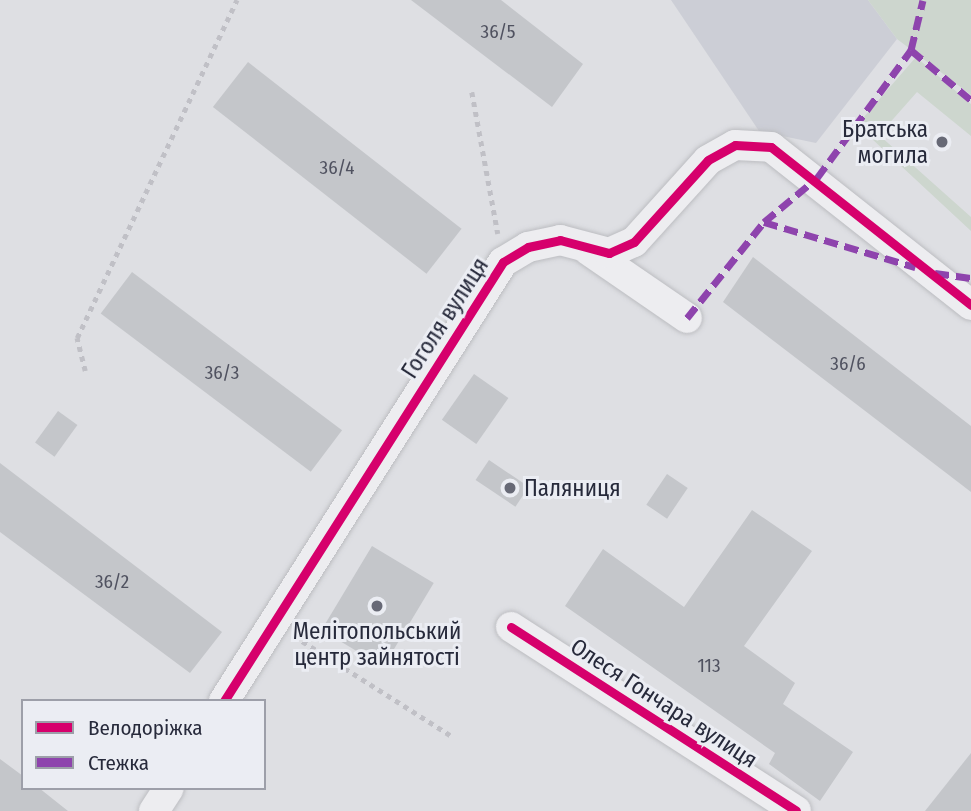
<!DOCTYPE html>
<meta charset="utf-8">
<style>
body{margin:0}
#map{position:relative;width:971px;height:811px;overflow:hidden;background:#dedfe3;font-family:"Fira Sans Condensed",sans-serif}
div>[style]{position:absolute}
.built>*{inset:0;background:#ccced6}
.green>*{inset:0;background:#cdd6ce}
.building>*{inset:0;background:#c4c6ca;transform-origin:0 0}
.path>*{height:4.5px;margin-top:-2.25px;transform-origin:0;background:repeating-linear-gradient(90deg,#c0c0c6 0 5px,transparent 0 10px)}
.roads{filter:drop-shadow(0 0 2px #bcbdc1) drop-shadow(0 0 2px #bcbdc1)}
.minor>*{height:30px;margin:-15px;padding:0 15px;transform-origin:15px;border-radius:15px;background:#ededf0}
.quiet>*{height:7px;margin-top:-3.5px;transform-origin:0;background:repeating-linear-gradient(90deg,#8e44ad 0 14px,transparent 0 21px)}
.cycleway>*{height:9px;margin:-4.5px;padding:0 4.5px;transform-origin:4.5px;border-radius:4.5px;background:#d6006c}
.dots>*{width:19px;height:19px;translate:-50% -50%;box-sizing:border-box;border:4px solid #ebedf3;border-radius:50%}
span{translate:-50% -50%;white-space:nowrap;text-align:center;line-height:1.15;-webkit-text-stroke:6px #ebedf3;paint-order:stroke}
.number-label{font-size:19px;color:#505260}
.number-label span{-webkit-text-stroke-width:0}
.poi-label{font-size:23px;color:#272a3b}
.right{translate:-100% -50%;text-align:right}
.left{translate:0 -50%;text-align:left}
.street-label{font-size:23px;color:#272a3b}
.legend{position:absolute;left:21px;top:699px;width:245px;height:91px;box-sizing:border-box;background:#ebedf3;border:2px solid #9d9fa9;margin:0;padding:9px 12px;list-style:none;font-size:21px;color:#272a3b}
.legend li{display:flex;align-items:center;gap:14px;height:35px}
.legend b{width:35px;border:2px solid #9d9fa9}
</style>
<div id="map">
<div class="built">
<i style="clip-path:polygon(671px 0,868px 0,897px 39px,816px 143px,759px 131px)"></i>
</div>
<div class="green">
<i style="clip-path:polygon(868px 0,971px 0,971px 95px,897px 39px)"></i>
<i style="clip-path:polygon(916px 57px,971px 104px,971px 136px,917px 92px,879px 135px,971px 217px,971px 231px,857px 125px)"></i>
</div>
<div class="building">
<i style="clip-path:polygon(411px 0,501px 0,583px 64px,552px 107px)"></i>
<i style="left:248px;top:62px;width:271px;height:57px;rotate:38deg"></i>
<i style="clip-path:polygon(753px 257px,971px 426px,971px 492px,723px 302px)"></i>
<i style="left:132px;top:272px;width:263px;height:52px;rotate:37deg"></i>
<i style="left:474px;top:374px;width:42px;height:56px;rotate:35deg"></i>
<i style="left:58px;top:411px;width:24px;height:39px;rotate:36deg"></i>
<i style="left:489px;top:460px;width:48px;height:24px;rotate:34deg"></i>
<i style="clip-path:polygon(0 463px,222px 632px,190px 673px,0 532px)"></i>
<i style="left:667px;top:474px;width:25px;height:37px;rotate:34deg"></i>
<i style="clip-path:polygon(752px 510px,812px 551px,744px 646px,795px 683px,783px 704px,853px 752px,820px 801px,769px 764px,775px 753px,565px 606px,603px 549px,684px 607px)"></i>
<i style="left:372px;top:546px;width:72px;height:98px;rotate:31deg"></i>
<i style="clip-path:polygon(971px 753px,971px 811px,925px 811px)"></i>
<i style="clip-path:polygon(0 759px,23px 776px,23px 788px,39px 788px,68px 811px,0 811px)"></i>
</div>
<div class="path">
<i style="left:472px;top:92px;width:144px;rotate:79.6deg"></i>
<i style="left:85px;top:371px;width:34px;rotate:-104deg"></i>
<i style="left:77px;top:338px;width:374px;rotate:-64.7deg"></i>
<i style="left:294px;top:636px;width:185px;rotate:32.4deg"></i>
</div>
<div class="roads">
<div class="minor">
<i style="left:588px;top:250px;width:120px;rotate:34.5deg"></i>
<i style="left:511px;top:627px;width:339px;rotate:32.8deg"></i>
<i style="left:224px;top:701px;width:520px;rotate:-57.56deg"></i>
<i style="left:503px;top:262px;width:29px;rotate:-31deg"></i>
<i style="left:528px;top:247px;width:33px;rotate:-12deg"></i>
<i style="left:560px;top:240px;width:51px;rotate:14.9deg"></i>
<i style="left:609px;top:253px;width:27px;rotate:-24deg"></i>
<i style="left:634px;top:242px;width:110px;rotate:-47.9deg"></i>
<i style="left:708px;top:160px;width:31px;rotate:-29deg"></i>
<i style="left:735px;top:145px;width:36px;rotate:3deg"></i>
<i style="left:771px;top:147px;width:255px;rotate:38.3deg"></i>
<i style="left:154px;top:811px;width:27px;rotate:-57deg"></i>
</div>
</div>
<div class="quiet">
<i style="left:911px;top:50px;width:78px;rotate:39.8deg"></i>
<i style="left:764px;top:222px;width:158px;rotate:16.6deg"></i>
<i style="left:935px;top:273px;width:36px;rotate:8deg"></i>
<i style="left:687px;top:318px;width:123px;rotate:-51.3deg"></i>
<i style="left:764px;top:222px;width:69px;rotate:-39.7deg"></i>
<i style="left:817px;top:178px;width:159px;rotate:-53.7deg"></i>
<i style="left:911px;top:50px;width:51px;rotate:-76.5deg"></i>
</div>
<div class="cycleway">
<i style="left:511px;top:627px;width:339px;rotate:32.8deg"></i>
<i style="left:224px;top:701px;width:520px;rotate:-57.56deg"></i>
<i style="left:503px;top:262px;width:29px;rotate:-31deg"></i>
<i style="left:528px;top:247px;width:33px;rotate:-12deg"></i>
<i style="left:560px;top:240px;width:51px;rotate:14.9deg"></i>
<i style="left:609px;top:253px;width:27px;rotate:-24deg"></i>
<i style="left:634px;top:242px;width:110px;rotate:-47.9deg"></i>
<i style="left:708px;top:160px;width:31px;rotate:-29deg"></i>
<i style="left:735px;top:145px;width:36px;rotate:3deg"></i>
<i style="left:771px;top:147px;width:255px;rotate:38.3deg"></i>
</div>
<div class="dots">
<i style="left:942px;top:142px;background:#676976"></i>
<i style="left:510px;top:488px;background:#676976"></i>
<i style="left:377px;top:606px;background:#676976"></i>
</div>
<div class="number-label">
<span style="left:498px;top:32px">36/5</span>
<span style="left:337px;top:168px">36/4</span>
<span style="left:848px;top:364px">36/6</span>
<span style="left:222px;top:373px">36/3</span>
<span style="left:112px;top:582px">36/2</span>
<span style="left:709px;top:666px">113</span>
</div>
<div class="poi-label">
<span class="right" style="left:928px;top:142px">Братська<br>могила</span>
<span class="left" style="left:524px;top:488px">Паляниця</span>
<span style="left:377px;top:644px">Мелітопольський<br>центр зайнятості</span>
</div>
<div class="street-label">
<span style="left:445px;top:318px;rotate:-57deg">Гоголя вулиця</span>
<span style="left:664px;top:703px;rotate:33deg">Олеся Гончара вулиця</span>
</div>
<ul class="legend">
<li><b style="height:9px;background:#d6006c"></b>Велодоріжка</li>
<li><b style="height:9px;background:#8e44ad"></b>Стежка</li>
</ul>
</div>
